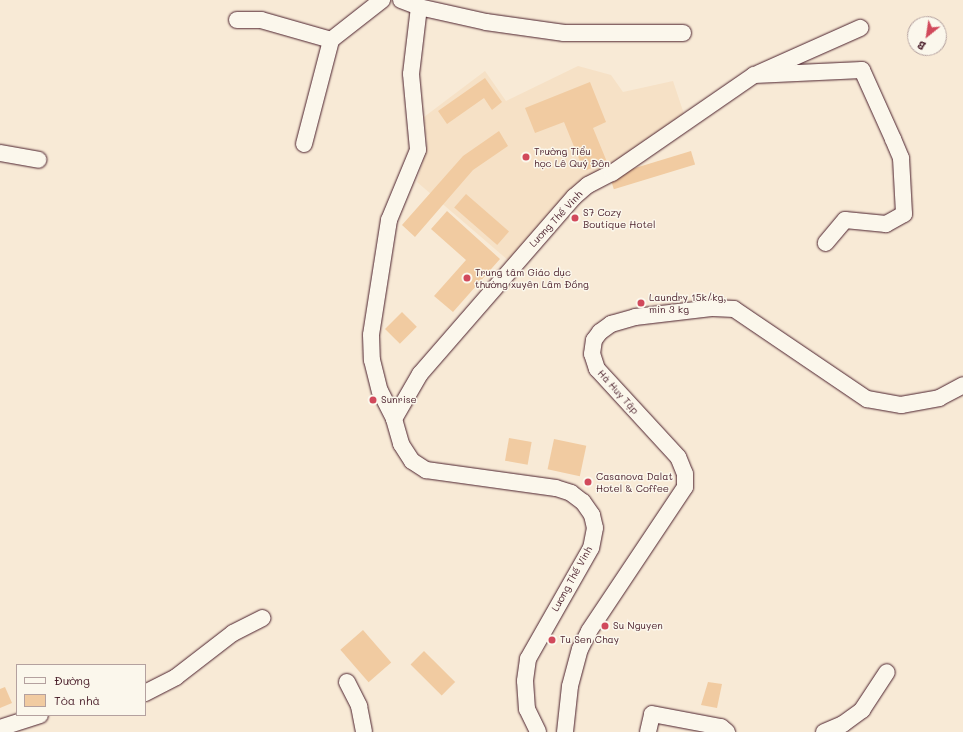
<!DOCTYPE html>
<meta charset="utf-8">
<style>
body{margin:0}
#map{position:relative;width:963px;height:732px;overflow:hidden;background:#f8ead6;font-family:Mali,sans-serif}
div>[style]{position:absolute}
.built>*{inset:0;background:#f6e1c6}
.building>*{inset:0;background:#f1cba1;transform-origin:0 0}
.roads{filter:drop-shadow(0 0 1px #4a1f2b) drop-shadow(0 0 1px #4a1f2b)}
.minor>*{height:16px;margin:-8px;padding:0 8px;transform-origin:8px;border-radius:8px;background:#fbf7ec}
.dots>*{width:11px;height:11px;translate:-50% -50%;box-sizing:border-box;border:2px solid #fbf7ec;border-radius:50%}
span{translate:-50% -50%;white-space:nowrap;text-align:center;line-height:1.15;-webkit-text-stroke:3px #fbf7ec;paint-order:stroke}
.poi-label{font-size:10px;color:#4a1f2b}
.left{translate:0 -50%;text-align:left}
.street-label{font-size:10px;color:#4a1f2b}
.legend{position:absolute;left:16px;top:664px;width:130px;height:52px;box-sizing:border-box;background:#fbf7ec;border:1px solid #b4a19f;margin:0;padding:5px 7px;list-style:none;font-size:12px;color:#4a1f2b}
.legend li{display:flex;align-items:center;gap:8px;height:20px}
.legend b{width:20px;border:1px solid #b4a19f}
.north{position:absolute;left:907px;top:16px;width:40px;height:40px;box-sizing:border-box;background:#fbf7ec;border:1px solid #b4a19f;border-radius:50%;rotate:210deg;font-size:11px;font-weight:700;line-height:16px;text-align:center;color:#4a1f2b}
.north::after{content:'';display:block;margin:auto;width:14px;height:18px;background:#d1495b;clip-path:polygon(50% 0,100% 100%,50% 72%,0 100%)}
</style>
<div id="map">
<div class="built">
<i style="clip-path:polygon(578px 66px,611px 75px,623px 92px,673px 81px,685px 117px,609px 170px,509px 261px,417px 182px,427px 145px,424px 117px,485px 71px,506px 101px)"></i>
</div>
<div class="building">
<i style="clip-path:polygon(485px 78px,502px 102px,492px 110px,484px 98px,447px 124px,438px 111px)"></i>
<i style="clip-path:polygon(590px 82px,606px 122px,593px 128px,607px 162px,584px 171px,564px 122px,535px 133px,525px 108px)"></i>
<i style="clip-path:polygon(499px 131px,508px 146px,473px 170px,415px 237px,402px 225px,463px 156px)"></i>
<i style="left:691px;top:151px;width:14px;height:85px;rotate:73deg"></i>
<i style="left:466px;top:194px;width:57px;height:18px;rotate:41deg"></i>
<i style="clip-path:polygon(447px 211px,500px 259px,453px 312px,434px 296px,466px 260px,431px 229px)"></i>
<i style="left:402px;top:312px;width:21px;height:24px;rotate:45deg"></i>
<i style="left:509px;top:438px;width:23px;height:23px;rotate:10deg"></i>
<i style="left:554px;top:439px;width:33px;height:31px;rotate:12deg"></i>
<i style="left:363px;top:630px;width:43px;height:30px;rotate:49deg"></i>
<i style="left:424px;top:651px;width:44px;height:19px;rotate:45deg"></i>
<i style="clip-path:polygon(708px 682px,722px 684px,717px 708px,701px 705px)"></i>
<i style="clip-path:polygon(5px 687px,12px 703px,0 708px,0 689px)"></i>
</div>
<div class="roads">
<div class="minor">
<i style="left:401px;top:0;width:19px;rotate:21deg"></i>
<i style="left:419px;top:7px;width:69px;rotate:12.6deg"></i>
<i style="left:486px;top:22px;width:79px;rotate:8deg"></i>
<i style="left:564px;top:33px;width:119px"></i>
<i style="left:419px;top:7px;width:67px;rotate:96.8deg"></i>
<i style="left:411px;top:74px;width:76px;rotate:84.7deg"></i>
<i style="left:418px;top:150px;width:76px;rotate:112.5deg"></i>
<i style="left:389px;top:220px;width:116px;rotate:98.9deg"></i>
<i style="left:371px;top:335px;width:25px;rotate:88deg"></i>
<i style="left:372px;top:360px;width:32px;rotate:76deg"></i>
<i style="left:380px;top:391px;width:31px;rotate:63deg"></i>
<i style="left:394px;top:419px;width:26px;rotate:74deg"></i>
<i style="left:401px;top:444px;width:20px;rotate:57deg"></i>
<i style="left:412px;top:461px;width:17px;rotate:33deg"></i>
<i style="left:426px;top:470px;width:131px;rotate:7.9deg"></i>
<i style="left:556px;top:488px;width:16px;rotate:18deg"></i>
<i style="left:571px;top:493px;width:15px;rotate:37deg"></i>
<i style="left:583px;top:502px;width:16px;rotate:55deg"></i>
<i style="left:592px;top:515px;width:13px;rotate:77deg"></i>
<i style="left:595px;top:528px;width:20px;rotate:101deg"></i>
<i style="left:591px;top:548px;width:128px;rotate:119.6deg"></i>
<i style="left:528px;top:659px;width:22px;rotate:98deg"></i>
<i style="left:525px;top:681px;width:28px;rotate:86deg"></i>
<i style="left:527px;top:709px;width:25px;rotate:64deg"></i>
<i style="left:237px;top:20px;width:24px"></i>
<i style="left:261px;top:20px;width:73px;rotate:15.9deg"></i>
<i style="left:759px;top:73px;width:111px;rotate:-24deg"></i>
<i style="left:304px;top:144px;width:107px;rotate:-75.4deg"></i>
<i style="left:331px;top:40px;width:65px;rotate:-38.1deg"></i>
<i style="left:0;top:153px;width:39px;rotate:10deg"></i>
<i style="left:394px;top:419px;width:52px;rotate:-60deg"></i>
<i style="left:420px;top:374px;width:235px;rotate:-49deg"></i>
<i style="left:574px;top:197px;width:18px;rotate:-41deg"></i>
<i style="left:588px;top:185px;width:27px;rotate:-27deg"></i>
<i style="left:612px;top:173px;width:173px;rotate:-34.6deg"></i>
<i style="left:754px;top:75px;width:108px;rotate:-2.7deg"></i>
<i style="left:862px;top:70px;width:76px;rotate:65.8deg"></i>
<i style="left:893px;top:139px;width:21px;rotate:67deg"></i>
<i style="left:901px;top:158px;width:56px;rotate:86.9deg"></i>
<i style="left:904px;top:214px;width:21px;rotate:151deg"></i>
<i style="left:886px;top:224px;width:41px;rotate:-174.4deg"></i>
<i style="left:845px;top:220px;width:30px;rotate:130deg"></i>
<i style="left:347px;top:682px;width:27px;rotate:63deg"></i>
<i style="left:359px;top:706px;width:26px;rotate:79deg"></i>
<i style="left:145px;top:693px;width:35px;rotate:-27deg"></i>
<i style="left:176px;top:677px;width:72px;rotate:-37.7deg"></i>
<i style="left:233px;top:633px;width:33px;rotate:-27deg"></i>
<i style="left:0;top:728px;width:42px;rotate:-18deg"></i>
<i style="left:565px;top:732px;width:46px;rotate:-83.8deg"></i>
<i style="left:570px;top:686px;width:38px;rotate:-75deg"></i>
<i style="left:580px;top:649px;width:20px;rotate:-63deg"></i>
<i style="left:589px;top:631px;width:173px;rotate:-56.3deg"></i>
<i style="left:685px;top:487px;width:13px;rotate:-90deg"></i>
<i style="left:685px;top:474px;width:18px;rotate:-112deg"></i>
<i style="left:678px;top:457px;width:120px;rotate:-132.6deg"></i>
<i style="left:597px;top:369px;width:16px;rotate:-108deg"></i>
<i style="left:592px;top:354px;width:14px;rotate:-82deg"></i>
<i style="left:594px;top:340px;width:10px;rotate:-53deg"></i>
<i style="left:600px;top:332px;width:14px;rotate:-36deg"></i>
<i style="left:611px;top:324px;width:25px;rotate:-16deg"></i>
<i style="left:635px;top:317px;width:79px;rotate:-6.6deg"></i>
<i style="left:713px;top:308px;width:21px;rotate:3deg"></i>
<i style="left:734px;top:309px;width:161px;rotate:34.1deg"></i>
<i style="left:867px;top:399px;width:35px;rotate:10deg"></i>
<i style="left:901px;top:405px;width:39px;rotate:-10deg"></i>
<i style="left:939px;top:398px;width:27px;rotate:-28deg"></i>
<i style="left:648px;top:732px;width:18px;rotate:-77deg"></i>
<i style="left:652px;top:714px;width:70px;rotate:10.7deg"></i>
<i style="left:721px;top:727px;width:8px;rotate:40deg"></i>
<i style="left:824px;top:732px;width:21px;rotate:-23deg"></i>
<i style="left:843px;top:724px;width:24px;rotate:-36deg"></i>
<i style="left:862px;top:710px;width:45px;rotate:-56.7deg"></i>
</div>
</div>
<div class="dots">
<i style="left:526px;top:157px;background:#d1495b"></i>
<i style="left:575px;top:218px;background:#d1495b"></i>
<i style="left:467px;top:278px;background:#d1495b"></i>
<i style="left:641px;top:303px;background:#d1495b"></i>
<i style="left:373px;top:400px;background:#d1495b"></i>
<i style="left:588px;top:482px;background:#d1495b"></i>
<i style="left:605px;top:626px;background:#d1495b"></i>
<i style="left:552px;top:640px;background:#d1495b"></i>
</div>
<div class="poi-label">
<span class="left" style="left:534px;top:157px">Trường Tiểu<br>học Lê Quý Đôn</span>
<span class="left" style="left:583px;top:218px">S7 Cozy<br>Boutique Hotel</span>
<span class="left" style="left:475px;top:278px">Trung tâm Giáo dục<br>thường xuyên Lâm Đồng</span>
<span class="left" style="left:649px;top:303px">Laundry 15k/kg,<br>min 3 kg</span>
<span class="left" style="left:381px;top:400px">Sunrise</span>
<span class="left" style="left:596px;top:482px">Casanova Dalat<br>Hotel &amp; Coffee</span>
<span class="left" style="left:613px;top:626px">Su Nguyen</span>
<span class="left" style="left:560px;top:640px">Tu Sen Chay</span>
</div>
<div class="street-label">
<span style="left:556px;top:219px;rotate:-47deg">Lương Thế Vinh</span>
<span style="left:618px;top:392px;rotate:48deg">Hà Huy Tập</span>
<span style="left:572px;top:579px;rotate:-61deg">Lương Thế Vinh</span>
</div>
<ul class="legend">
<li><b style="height:5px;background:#fbf7ec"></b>Đường</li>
<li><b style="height:11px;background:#f1cba1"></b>Tòa nhà</li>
</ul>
<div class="north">B</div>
</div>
